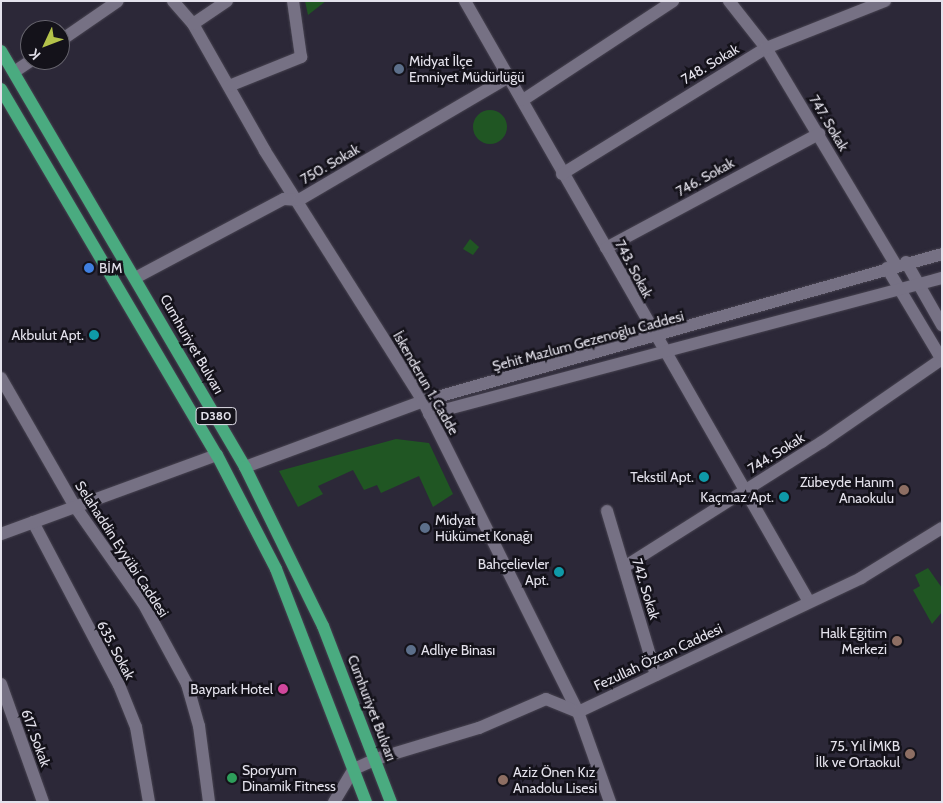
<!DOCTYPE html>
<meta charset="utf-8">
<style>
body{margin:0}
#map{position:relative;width:943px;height:803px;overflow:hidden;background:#2c2838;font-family:Cabin,sans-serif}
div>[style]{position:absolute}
.green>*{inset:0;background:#205623}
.round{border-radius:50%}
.roads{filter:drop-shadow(0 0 1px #474350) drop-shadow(0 0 1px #474350)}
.minor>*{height:12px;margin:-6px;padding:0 6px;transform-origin:6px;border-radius:6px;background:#767184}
.major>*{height:12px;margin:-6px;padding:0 6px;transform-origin:6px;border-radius:6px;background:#4aab80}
.dots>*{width:14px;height:14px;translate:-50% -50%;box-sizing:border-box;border:2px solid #14121a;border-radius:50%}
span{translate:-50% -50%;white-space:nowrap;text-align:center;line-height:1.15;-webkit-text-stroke:5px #14121a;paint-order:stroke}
.shield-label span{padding:1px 4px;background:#14121a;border:1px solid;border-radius:4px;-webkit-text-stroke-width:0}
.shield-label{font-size:12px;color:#e4e2ec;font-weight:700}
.poi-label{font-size:14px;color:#e4e2ec}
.left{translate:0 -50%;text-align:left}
.right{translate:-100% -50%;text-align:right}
.street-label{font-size:14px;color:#e4e2ec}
.frame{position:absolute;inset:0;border:2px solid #e4e2ec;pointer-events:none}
.north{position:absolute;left:20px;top:20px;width:50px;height:50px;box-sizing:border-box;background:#14121a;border:1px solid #67656e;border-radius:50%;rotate:227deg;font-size:14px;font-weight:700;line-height:20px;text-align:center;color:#e4e2ec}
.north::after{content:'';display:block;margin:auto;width:18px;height:22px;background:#b4c24a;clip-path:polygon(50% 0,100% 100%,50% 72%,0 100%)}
</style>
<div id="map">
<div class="green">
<i style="clip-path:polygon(305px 1px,326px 1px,308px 15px)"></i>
<i class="round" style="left:473px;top:110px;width:34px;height:34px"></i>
<i style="clip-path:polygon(470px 239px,479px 247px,473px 255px,463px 249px)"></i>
<i style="clip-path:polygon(396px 439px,429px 443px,453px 494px,433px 507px,419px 476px,381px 493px,377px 485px,364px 490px,353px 470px,318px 486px,323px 494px,298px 507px,279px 471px)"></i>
<i style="clip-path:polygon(928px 568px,942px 588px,942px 612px,932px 624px,913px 590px,920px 586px,915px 575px)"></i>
</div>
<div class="roads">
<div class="minor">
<i style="left:173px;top:1px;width:30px;rotate:49deg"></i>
<i style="left:193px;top:24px;width:146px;rotate:60.4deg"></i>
<i style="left:265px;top:151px;width:296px;rotate:57.7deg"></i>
<i style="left:423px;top:401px;width:347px;rotate:63.5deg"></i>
<i style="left:578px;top:712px;width:96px;rotate:70.4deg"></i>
<i style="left:465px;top:1px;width:692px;rotate:60.21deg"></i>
<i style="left:729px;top:1px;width:60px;rotate:51.8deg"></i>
<i style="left:766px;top:48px;width:253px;rotate:59.1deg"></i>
<i style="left:193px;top:24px;width:41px;rotate:-34.1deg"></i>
<i style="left:60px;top:41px;width:70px;rotate:-34.6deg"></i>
<i style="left:14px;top:72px;width:22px;rotate:-34deg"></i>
<i style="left:229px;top:86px;width:78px;rotate:-21.9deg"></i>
<i style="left:301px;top:57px;width:57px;rotate:-98.1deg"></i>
<i style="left:523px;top:100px;width:180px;rotate:-33.4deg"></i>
<i style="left:562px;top:174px;width:240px;rotate:-31.7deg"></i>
<i style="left:766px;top:48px;width:128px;rotate:-21.6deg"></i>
<i style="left:606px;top:248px;width:242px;rotate:-28.2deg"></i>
<i style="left:906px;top:262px;width:73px;rotate:60.3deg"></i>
<i style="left:887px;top:268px;width:107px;rotate:59.1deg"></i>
<i style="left:137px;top:277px;width:166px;rotate:-28deg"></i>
<i style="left:284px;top:199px;width:15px;rotate:4deg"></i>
<i style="left:299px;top:200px;width:241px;rotate:-30.4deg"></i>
<i style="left:1px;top:378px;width:146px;rotate:60.1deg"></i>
<i style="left:74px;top:505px;width:120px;rotate:54.9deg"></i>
<i style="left:143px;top:603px;width:92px;rotate:61.5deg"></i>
<i style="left:187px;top:684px;width:44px;rotate:74.1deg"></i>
<i style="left:199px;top:726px;width:77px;rotate:82.5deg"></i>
<i style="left:429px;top:414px;width:531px;rotate:-14.85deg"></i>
<i style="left:245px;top:467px;width:190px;rotate:-20.3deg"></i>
<i style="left:423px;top:401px;width:539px;rotate:-15.81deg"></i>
<i style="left:607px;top:511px;width:171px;rotate:73.4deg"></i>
<i style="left:33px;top:522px;width:184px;rotate:62.2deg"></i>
<i style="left:119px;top:685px;width:45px;rotate:68deg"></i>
<i style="left:136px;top:727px;width:76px;rotate:80.2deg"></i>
<i style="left:1px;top:534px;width:230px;rotate:-20.1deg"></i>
<i style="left:624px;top:567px;width:234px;rotate:-32.3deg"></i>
<i style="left:822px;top:442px;width:146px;rotate:-34.7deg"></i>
<i style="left:1px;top:684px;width:125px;rotate:70.4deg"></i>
<i style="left:334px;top:802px;width:39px;rotate:-59deg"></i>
<i style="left:354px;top:769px;width:24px;rotate:-24deg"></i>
<i style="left:376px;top:759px;width:108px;rotate:-16.8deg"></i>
<i style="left:479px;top:728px;width:73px;rotate:-23.4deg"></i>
<i style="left:546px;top:699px;width:35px;rotate:22deg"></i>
<i style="left:578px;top:712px;width:313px;rotate:-25.3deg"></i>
<i style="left:861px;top:578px;width:95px;rotate:-31.7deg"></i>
</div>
<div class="major">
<i style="left:1px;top:51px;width:482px;rotate:59.6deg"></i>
<i style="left:245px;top:467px;width:177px;rotate:63.9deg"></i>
<i style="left:323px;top:626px;width:189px;rotate:68.9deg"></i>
<i style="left:1px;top:89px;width:425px;rotate:59.5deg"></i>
<i style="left:217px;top:455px;width:128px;rotate:62.6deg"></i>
<i style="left:276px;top:569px;width:250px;rotate:68.9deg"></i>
</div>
</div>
<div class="dots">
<i style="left:399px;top:69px;background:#5c6f8a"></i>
<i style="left:89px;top:268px;background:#3f7fe0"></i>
<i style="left:94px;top:335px;background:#0f9aa8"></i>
<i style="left:704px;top:477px;background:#0f9aa8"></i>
<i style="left:904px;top:490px;background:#8d6e63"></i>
<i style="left:784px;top:497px;background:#0f9aa8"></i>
<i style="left:425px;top:528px;background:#5c6f8a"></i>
<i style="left:559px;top:572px;background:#0f9aa8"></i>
<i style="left:897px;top:641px;background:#8d6e63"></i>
<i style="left:411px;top:650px;background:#5c6f8a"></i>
<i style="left:283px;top:689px;background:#d1479c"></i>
<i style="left:910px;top:754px;background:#8d6e63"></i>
<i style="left:232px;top:778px;background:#2e9e5b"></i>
<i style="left:503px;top:780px;background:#8d6e63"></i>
</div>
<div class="shield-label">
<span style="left:216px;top:416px">D380</span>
</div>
<div class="poi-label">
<span class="left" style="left:409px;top:69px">Midyat İlçe<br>Emniyet Müdürlüğü</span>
<span class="left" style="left:99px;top:268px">BİM</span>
<span class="right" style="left:84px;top:335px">Akbulut Apt.</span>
<span class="right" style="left:694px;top:477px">Tekstil Apt.</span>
<span class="right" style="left:894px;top:490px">Zübeyde Hanım<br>Anaokulu</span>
<span class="right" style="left:774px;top:497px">Kaçmaz Apt.</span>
<span class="left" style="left:435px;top:528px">Midyat<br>Hükümet Konağı</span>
<span class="right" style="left:549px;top:572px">Bahçelievler<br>Apt.</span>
<span class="right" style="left:887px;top:641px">Halk Eğitim<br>Merkezi</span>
<span class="left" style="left:421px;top:650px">Adliye Binası</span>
<span class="right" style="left:273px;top:689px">Baypark Hotel</span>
<span class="right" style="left:900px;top:754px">75. Yıl İMKB<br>İlk ve Ortaokul</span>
<span class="left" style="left:242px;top:778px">Sporyum<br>Dinamik Fitness</span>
<span class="left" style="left:513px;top:780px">Aziz Önen Kız<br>Anadolu Lisesi</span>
</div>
<div class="street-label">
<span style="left:710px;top:64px;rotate:-31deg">748. Sokak</span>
<span style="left:829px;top:123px;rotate:59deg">747. Sokak</span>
<span style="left:330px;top:164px;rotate:-30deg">750. Sokak</span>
<span style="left:705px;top:177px;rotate:-29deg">746. Sokak</span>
<span style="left:634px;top:269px;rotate:62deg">743. Sokak</span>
<span style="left:588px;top:341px;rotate:-15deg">Şehit Mazlum Gezenoğlu Caddesi</span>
<span style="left:192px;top:344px;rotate:60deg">Cumhuriyet Bulvarı</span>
<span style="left:426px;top:383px;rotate:60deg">İskenderun 1. Cadde</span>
<span style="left:776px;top:453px;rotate:-32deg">744. Sokak</span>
<span style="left:122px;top:549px;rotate:57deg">Selahaddin Eyyübi Caddesi</span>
<span style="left:646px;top:589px;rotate:73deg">742. Sokak</span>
<span style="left:116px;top:650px;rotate:62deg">635. Sokak</span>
<span style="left:658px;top:657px;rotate:-25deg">Fezullah Özcan Caddesi</span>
<span style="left:372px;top:708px;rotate:69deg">Cumhuriyet Bulvarı</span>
<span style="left:36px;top:738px;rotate:70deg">617. Sokak</span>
</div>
<div class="frame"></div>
<div class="north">K</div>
</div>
